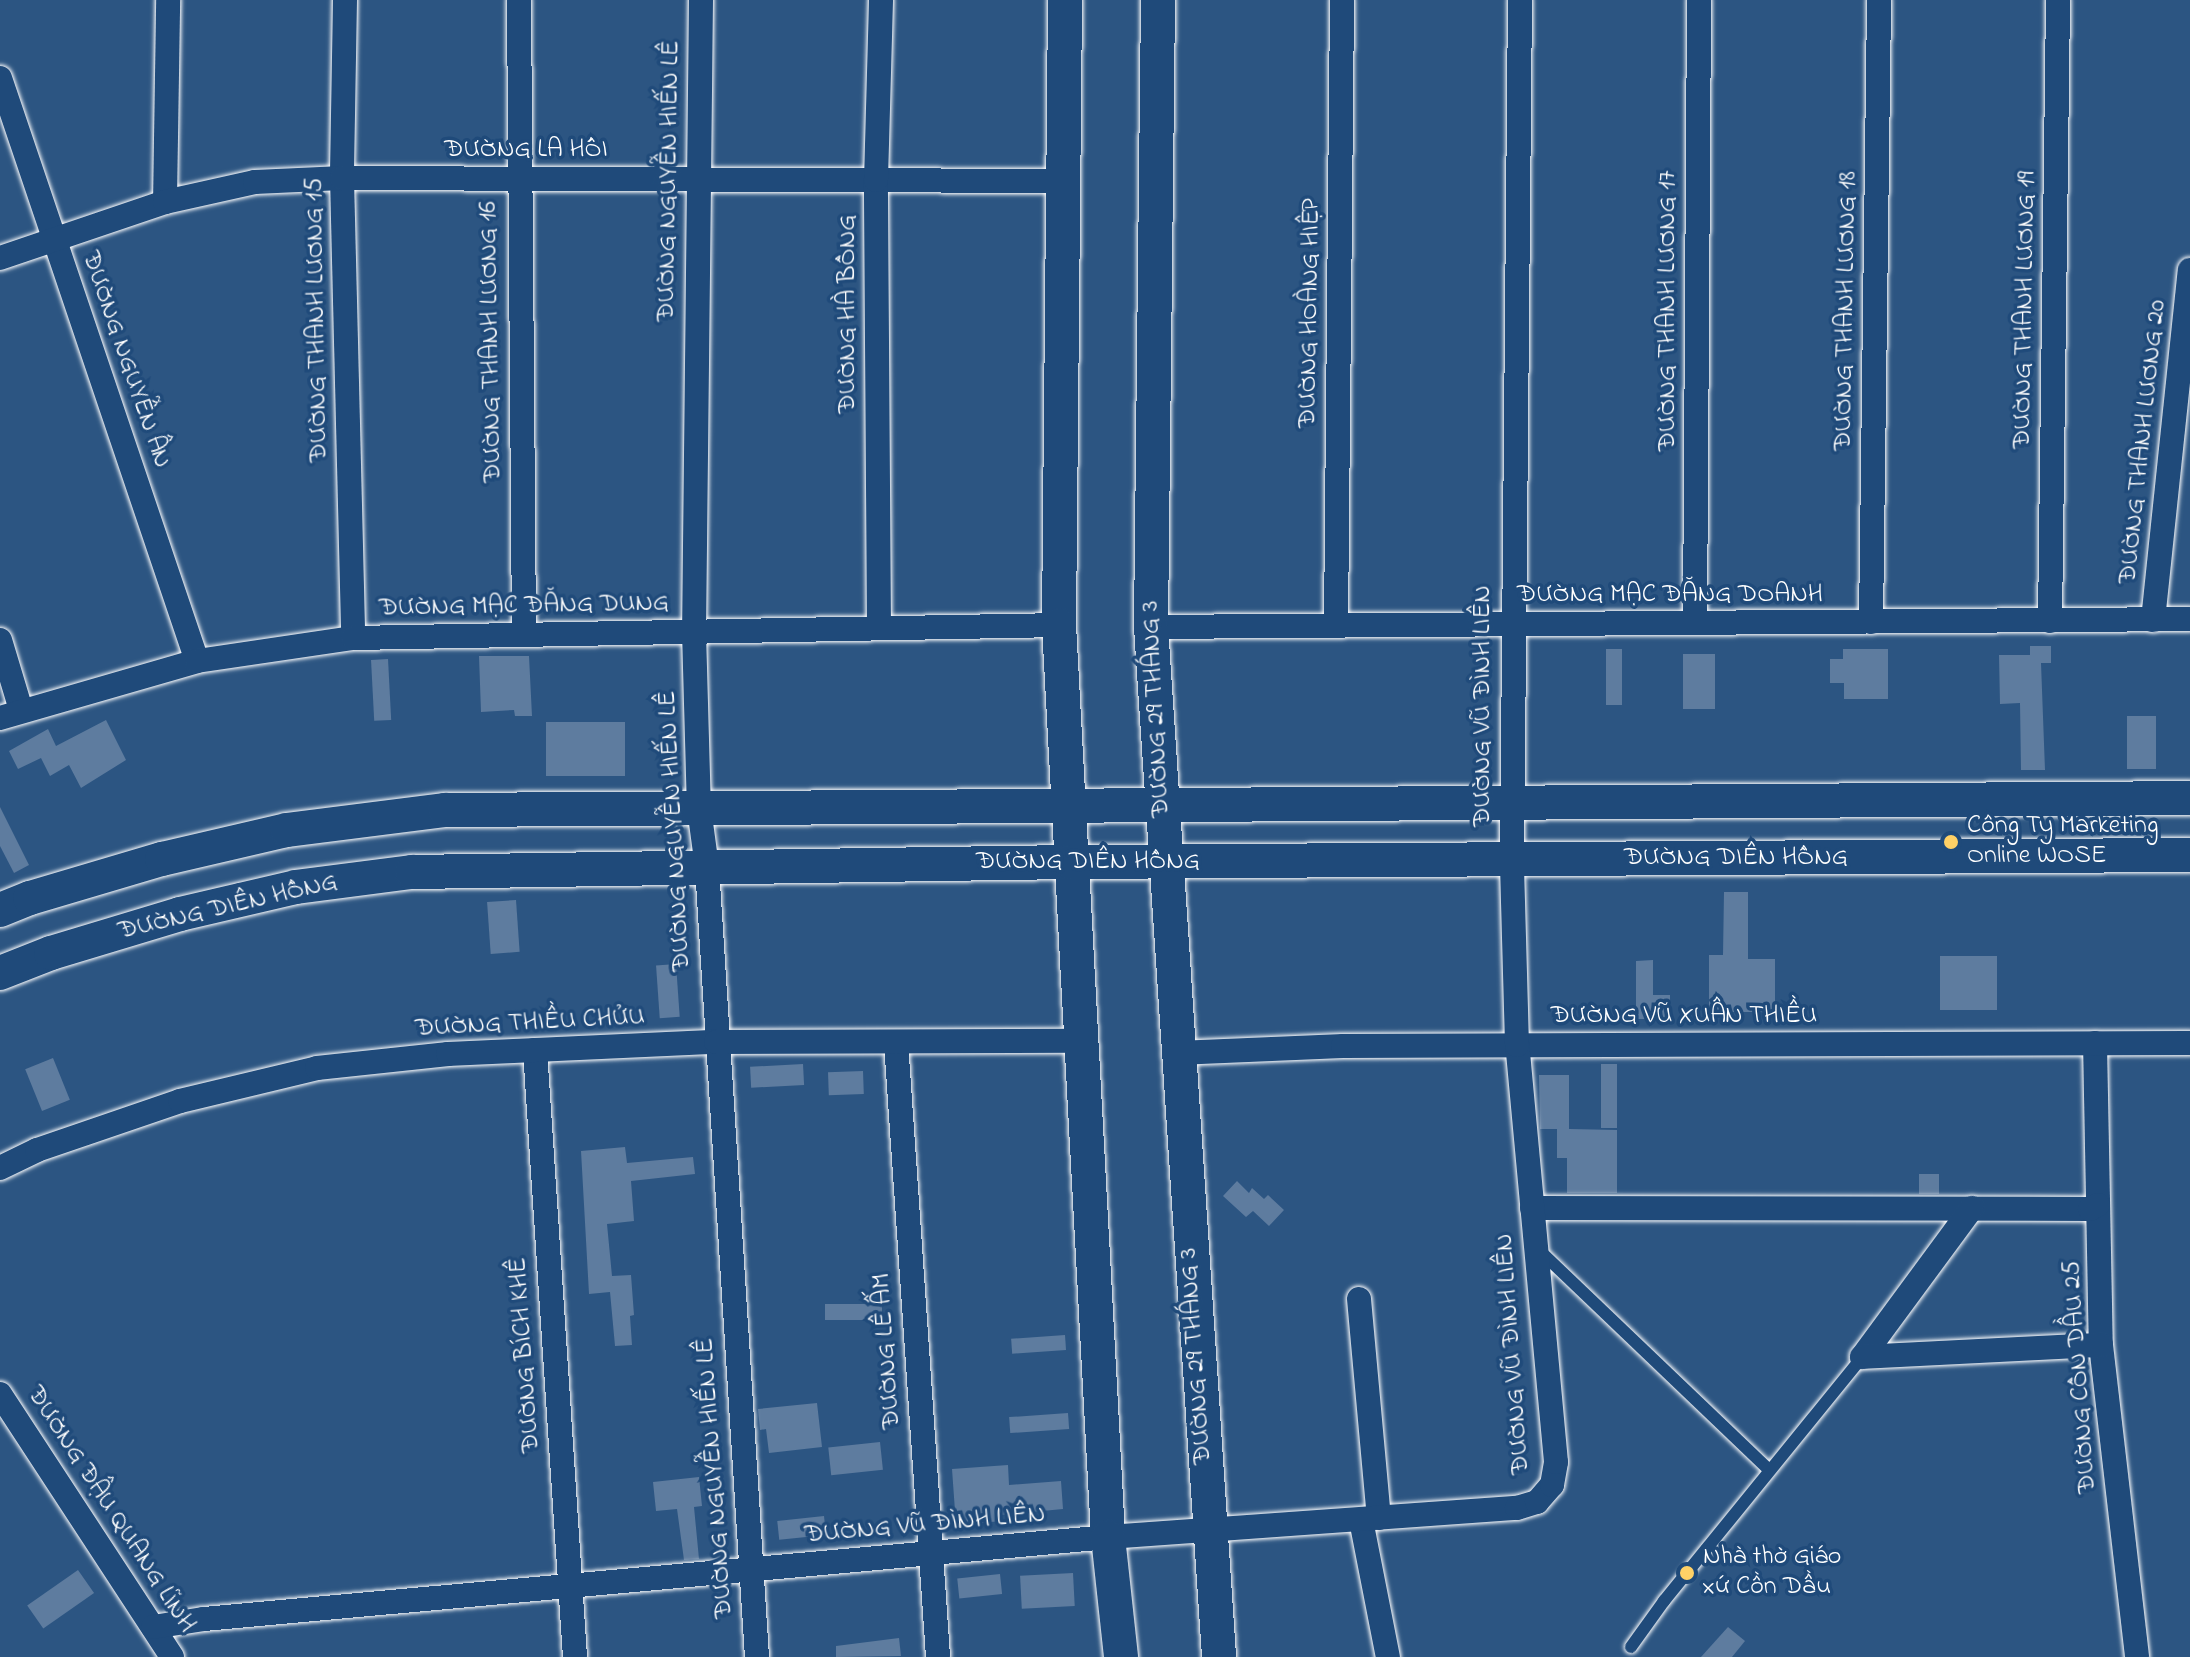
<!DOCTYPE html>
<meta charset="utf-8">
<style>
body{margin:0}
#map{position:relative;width:2190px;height:1657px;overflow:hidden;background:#2c5582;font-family:"Indie Flower",sans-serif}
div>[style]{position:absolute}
.building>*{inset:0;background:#5e7c9f;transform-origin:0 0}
.roads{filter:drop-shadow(0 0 2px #fff) drop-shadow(0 0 2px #fff)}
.lane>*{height:12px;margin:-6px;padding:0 6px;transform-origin:6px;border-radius:6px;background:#1f4a7a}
.street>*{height:24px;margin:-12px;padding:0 12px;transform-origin:12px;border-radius:12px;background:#1f4a7a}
.secondary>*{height:34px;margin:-17px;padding:0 17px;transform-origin:17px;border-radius:17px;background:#1f4a7a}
.dots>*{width:22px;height:22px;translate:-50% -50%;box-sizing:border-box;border:4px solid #1f4a7a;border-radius:50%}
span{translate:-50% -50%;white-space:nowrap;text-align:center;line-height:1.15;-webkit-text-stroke:7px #1f4a7a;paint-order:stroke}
.street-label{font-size:26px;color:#fff}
.poi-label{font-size:26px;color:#fff}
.left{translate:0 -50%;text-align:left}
</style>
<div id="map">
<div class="building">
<i style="clip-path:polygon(2030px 646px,2051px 646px,2051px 663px,2041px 663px,2045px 770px,2021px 770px,2020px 703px,2000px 704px,1999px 655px,2030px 655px)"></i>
<i style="left:1606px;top:649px;width:16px;height:56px"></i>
<i style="clip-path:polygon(1843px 649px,1888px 649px,1888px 699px,1844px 699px,1844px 683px,1830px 683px,1830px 659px,1843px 659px)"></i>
<i style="left:1683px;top:654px;width:32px;height:55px"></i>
<i style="clip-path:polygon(479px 656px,529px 656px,532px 716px,515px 716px,514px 710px,481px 712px)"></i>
<i style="left:388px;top:659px;width:61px;height:17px;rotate:87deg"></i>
<i style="left:2127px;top:716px;width:29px;height:53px"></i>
<i style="clip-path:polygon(106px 720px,126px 760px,81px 788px,69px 765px,50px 776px,41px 758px,18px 769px,9px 751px,48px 729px,56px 746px)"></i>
<i style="left:625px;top:722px;width:54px;height:79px;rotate:90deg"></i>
<i style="clip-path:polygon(0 807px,29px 865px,14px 873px,0 846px)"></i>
<i style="clip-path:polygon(1724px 892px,1748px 892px,1748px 959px,1775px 959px,1775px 1012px,1709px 1012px,1709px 955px,1723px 955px)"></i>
<i style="left:516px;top:900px;width:52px;height:29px;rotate:86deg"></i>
<i style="left:1940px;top:956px;width:57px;height:54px"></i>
<i style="clip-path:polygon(1653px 960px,1653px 995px,1670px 995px,1670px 1019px,1636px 1019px,1636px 961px)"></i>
<i style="left:676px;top:964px;width:53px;height:20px;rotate:86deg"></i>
<i style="left:53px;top:1058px;width:45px;height:30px;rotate:68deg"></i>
<i style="left:803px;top:1064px;width:21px;height:53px;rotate:87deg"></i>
<i style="left:1601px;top:1064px;width:16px;height:64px"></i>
<i style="left:863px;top:1071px;width:23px;height:35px;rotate:88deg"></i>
<i style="clip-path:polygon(1539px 1075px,1569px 1075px,1569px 1129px,1617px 1130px,1617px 1193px,1567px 1193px,1567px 1158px,1557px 1158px,1557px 1129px,1540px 1129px)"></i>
<i style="clip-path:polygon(625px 1147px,627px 1163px,693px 1157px,695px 1174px,631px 1181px,634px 1221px,607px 1224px,612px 1276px,631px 1275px,634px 1315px,630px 1316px,632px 1345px,615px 1346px,610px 1292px,589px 1294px,581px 1151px)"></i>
<i style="left:1919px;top:1174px;width:20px;height:20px"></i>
<i style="clip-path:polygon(1237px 1181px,1249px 1193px,1252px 1188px,1264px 1199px,1268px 1195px,1284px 1210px,1269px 1226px,1253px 1211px,1246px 1217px,1223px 1196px)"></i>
<i style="left:825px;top:1304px;width:57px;height:16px"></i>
<i style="left:1065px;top:1335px;width:15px;height:54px;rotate:86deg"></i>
<i style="clip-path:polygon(817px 1403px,822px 1447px,769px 1453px,766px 1429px,760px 1430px,758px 1409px)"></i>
<i style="left:1068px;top:1413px;width:16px;height:59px;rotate:86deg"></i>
<i style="left:880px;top:1442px;width:28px;height:52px;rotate:84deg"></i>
<i style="clip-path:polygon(1008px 1465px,1009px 1485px,1061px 1481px,1063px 1509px,1001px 1515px,1002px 1521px,956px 1525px,952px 1469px)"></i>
<i style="clip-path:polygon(699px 1477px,702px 1506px,694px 1507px,699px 1559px,684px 1560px,677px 1509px,656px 1511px,653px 1482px)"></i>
<i style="left:824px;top:1516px;width:19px;height:47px;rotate:84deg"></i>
<i style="left:78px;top:1570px;width:28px;height:62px;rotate:55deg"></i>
<i style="left:1073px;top:1573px;width:33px;height:53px;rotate:87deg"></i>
<i style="left:1000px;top:1574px;width:20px;height:43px;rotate:84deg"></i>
<i style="clip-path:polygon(1728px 1627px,1745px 1641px,1732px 1657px,1701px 1657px)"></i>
<i style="clip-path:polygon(899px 1638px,901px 1656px,836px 1657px,836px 1646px)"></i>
</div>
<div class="roads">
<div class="lane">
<i style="left:1540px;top:1251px;width:317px;rotate:43.7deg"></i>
<i style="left:1631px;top:1647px;width:57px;rotate:-54.3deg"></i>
<i style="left:1664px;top:1601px;width:314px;rotate:-50.9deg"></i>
</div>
<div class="street">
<i style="left:345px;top:0;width:178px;rotate:91deg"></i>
<i style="left:342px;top:178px;width:460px;rotate:88.6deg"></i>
<i style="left:519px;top:0;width:635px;rotate:89.55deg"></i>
<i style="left:701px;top:0;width:632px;rotate:90.63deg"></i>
<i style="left:694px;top:632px;width:176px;rotate:88.4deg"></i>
<i style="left:699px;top:808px;width:60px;rotate:82.3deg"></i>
<i style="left:707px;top:867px;width:792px;rotate:86.38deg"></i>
<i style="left:0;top:78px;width:615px;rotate:71.33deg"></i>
<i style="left:165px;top:202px;width:202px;rotate:-89.1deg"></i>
<i style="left:0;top:258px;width:174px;rotate:-18.7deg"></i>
<i style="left:165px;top:202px;width:92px;rotate:-12.5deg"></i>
<i style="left:255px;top:182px;width:87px;rotate:-2.6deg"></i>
<i style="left:342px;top:178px;width:721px;rotate:0.24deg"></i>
<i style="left:2153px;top:620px;width:352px;rotate:-84deg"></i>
<i style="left:2050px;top:621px;width:621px;rotate:-89.26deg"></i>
<i style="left:1871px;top:622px;width:622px;rotate:-89.26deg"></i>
<i style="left:1695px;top:623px;width:623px;rotate:-89.63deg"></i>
<i style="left:1336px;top:626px;width:626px;rotate:-89.45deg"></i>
<i style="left:1151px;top:627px;width:1039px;rotate:-0.44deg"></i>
<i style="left:879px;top:628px;width:448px;rotate:-90.4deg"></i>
<i style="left:876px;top:180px;width:180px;rotate:-88.4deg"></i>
<i style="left:0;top:640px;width:73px;rotate:73.3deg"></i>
<i style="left:0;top:718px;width:205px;rotate:-16.1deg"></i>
<i style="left:197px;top:661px;width:158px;rotate:-8.4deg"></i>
<i style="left:353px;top:638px;width:706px;rotate:-1.05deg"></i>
<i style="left:896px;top:1042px;width:616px;rotate:86.09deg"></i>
<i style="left:2095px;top:1043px;width:302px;rotate:88.9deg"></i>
<i style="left:2101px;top:1345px;width:314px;rotate:83.4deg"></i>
<i style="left:535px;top:1050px;width:608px;rotate:86.23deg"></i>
<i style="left:1177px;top:1053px;width:166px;rotate:-2.4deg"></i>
<i style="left:1343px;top:1046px;width:847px;rotate:-0.2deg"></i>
<i style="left:0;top:1168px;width:41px;rotate:-25.9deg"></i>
<i style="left:37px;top:1150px;width:151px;rotate:-18.9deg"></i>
<i style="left:180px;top:1101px;width:141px;rotate:-13.5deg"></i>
<i style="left:317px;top:1068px;width:132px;rotate:-6.1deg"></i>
<i style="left:448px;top:1054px;width:268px;rotate:-2.6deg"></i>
<i style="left:716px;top:1042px;width:364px;rotate:-0.2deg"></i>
<i style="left:1532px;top:1208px;width:558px;rotate:0.1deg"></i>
<i style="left:2090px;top:1209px;width:9px;rotate:-27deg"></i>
<i style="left:1972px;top:1208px;width:185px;rotate:126.4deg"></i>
<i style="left:1862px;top:1357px;width:239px;rotate:-2.9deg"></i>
<i style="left:1359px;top:1299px;width:220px;rotate:84.8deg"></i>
<i style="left:0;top:1394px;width:314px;rotate:56.8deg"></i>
<i style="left:1361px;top:1520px;width:140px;rotate:78.9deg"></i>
<i style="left:153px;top:1627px;width:52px;rotate:-8.9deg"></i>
<i style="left:204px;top:1619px;width:908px;rotate:-5.18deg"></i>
<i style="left:1108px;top:1537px;width:410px;rotate:-4.1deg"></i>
<i style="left:1517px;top:1508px;width:21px;rotate:-17deg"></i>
<i style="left:1537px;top:1502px;width:23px;rotate:-49deg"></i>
<i style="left:1552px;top:1485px;width:23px;rotate:-80deg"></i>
<i style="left:1556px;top:1462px;width:419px;rotate:-95.3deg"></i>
<i style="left:1517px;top:1045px;width:184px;rotate:-91.6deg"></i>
<i style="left:1512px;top:861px;width:861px;rotate:-89.47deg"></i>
</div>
<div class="secondary">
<i style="left:1065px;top:0;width:625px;rotate:90.55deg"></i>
<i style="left:1059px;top:625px;width:913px;rotate:86.92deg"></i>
<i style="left:1108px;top:1537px;width:121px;rotate:83.8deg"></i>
<i style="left:1158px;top:0;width:627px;rotate:90.64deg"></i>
<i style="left:1151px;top:627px;width:1032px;rotate:86.22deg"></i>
<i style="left:0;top:910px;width:32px;rotate:-22deg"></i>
<i style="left:30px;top:898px;width:138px;rotate:-16.5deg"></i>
<i style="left:162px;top:859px;width:128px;rotate:-13.1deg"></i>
<i style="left:287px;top:830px;width:159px;rotate:-7.2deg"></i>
<i style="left:445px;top:810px;width:1745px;rotate:-0.39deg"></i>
<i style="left:0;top:973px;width:55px;rotate:-21.4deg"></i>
<i style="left:51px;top:953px;width:135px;rotate:-16.8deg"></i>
<i style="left:180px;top:914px;width:119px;rotate:-13.1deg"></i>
<i style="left:296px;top:887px;width:117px;rotate:-7.4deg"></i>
<i style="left:412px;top:872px;width:658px;rotate:-0.87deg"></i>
<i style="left:1070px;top:862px;width:1120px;rotate:-0.36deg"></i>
</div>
</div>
<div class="dots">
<i style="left:1951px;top:842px;background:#ffd166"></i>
<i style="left:1687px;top:1573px;background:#ffd166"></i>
</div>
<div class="street-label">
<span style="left:526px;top:151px">ĐƯỜNG LA HỐI</span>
<span style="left:670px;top:181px;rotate:-89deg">ĐƯỜNG NGUYỄN HIẾN LÊ</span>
<span style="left:2026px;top:310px;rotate:-89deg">ĐƯỜNG THANH LƯƠNG 19</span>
<span style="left:1669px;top:311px;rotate:-90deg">ĐƯỜNG THANH LƯƠNG 17</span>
<span style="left:1847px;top:311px;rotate:-89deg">ĐƯỜNG THANH LƯƠNG 18</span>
<span style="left:1311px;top:313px;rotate:-89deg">ĐƯỜNG HOÀNG HIỆP</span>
<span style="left:849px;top:314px;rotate:-90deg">ĐƯỜNG HÀ BỒNG</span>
<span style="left:318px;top:320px;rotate:-91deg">ĐƯỜNG THANH LƯƠNG 15</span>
<span style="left:492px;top:342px;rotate:-91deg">ĐƯỜNG THANH LƯƠNG 16</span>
<span style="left:125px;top:360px;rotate:71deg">ĐƯỜNG NGUYỄN ÂN</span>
<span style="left:2144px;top:442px;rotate:-84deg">ĐƯỜNG THANH LƯƠNG 20</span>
<span style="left:1670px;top:596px">ĐƯỜNG MẠC ĐĂNG DOANH</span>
<span style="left:524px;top:607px;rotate:-1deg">ĐƯỜNG MẠC ĐĂNG DUNG</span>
<span style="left:1484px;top:706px;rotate:-90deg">ĐƯỜNG VŨ ĐÌNH LIÊN</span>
<span style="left:1157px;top:709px;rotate:-93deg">ĐƯỜNG 29 THÁNG 3</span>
<span style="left:676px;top:831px;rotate:-93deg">ĐƯỜNG NGUYỄN HIẾN LÊ</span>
<span style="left:1736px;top:859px">ĐƯỜNG DIÊN HỒNG</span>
<span style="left:1088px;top:863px">ĐƯỜNG DIÊN HỒNG</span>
<span style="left:228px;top:908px;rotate:-13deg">ĐƯỜNG DIÊN HỒNG</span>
<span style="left:1684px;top:1017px">ĐƯỜNG VŨ XUÂN THIỀU</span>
<span style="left:530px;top:1024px;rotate:-3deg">ĐƯỜNG THIỀU CHỬU</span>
<span style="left:888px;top:1351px;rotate:-94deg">ĐƯỜNG LÊ ẤM</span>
<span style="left:1514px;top:1354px;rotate:-94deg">ĐƯỜNG VŨ ĐÌNH LIÊN</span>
<span style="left:526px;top:1355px;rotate:-94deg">ĐƯỜNG BÍCH KHÊ</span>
<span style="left:1197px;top:1356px;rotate:-94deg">ĐƯỜNG 29 THÁNG 3</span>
<span style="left:2081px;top:1377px;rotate:-94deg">ĐƯỜNG CỒN DẦU 25</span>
<span style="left:716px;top:1478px;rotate:-94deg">ĐƯỜNG NGUYỄN HIẾN LÊ</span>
<span style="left:110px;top:1510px;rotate:57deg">ĐƯỜNG ĐẬU QUANG LĨNH</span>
<span style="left:925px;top:1526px;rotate:-5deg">ĐƯỜNG VŨ ĐÌNH LIÊN</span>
</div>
<div class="poi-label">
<span class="left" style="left:1967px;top:842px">Công Ty Marketing<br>Online WOSE</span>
<span class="left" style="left:1703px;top:1573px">Nhà thờ Giáo<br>xứ Cồn Dầu</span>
</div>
</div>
